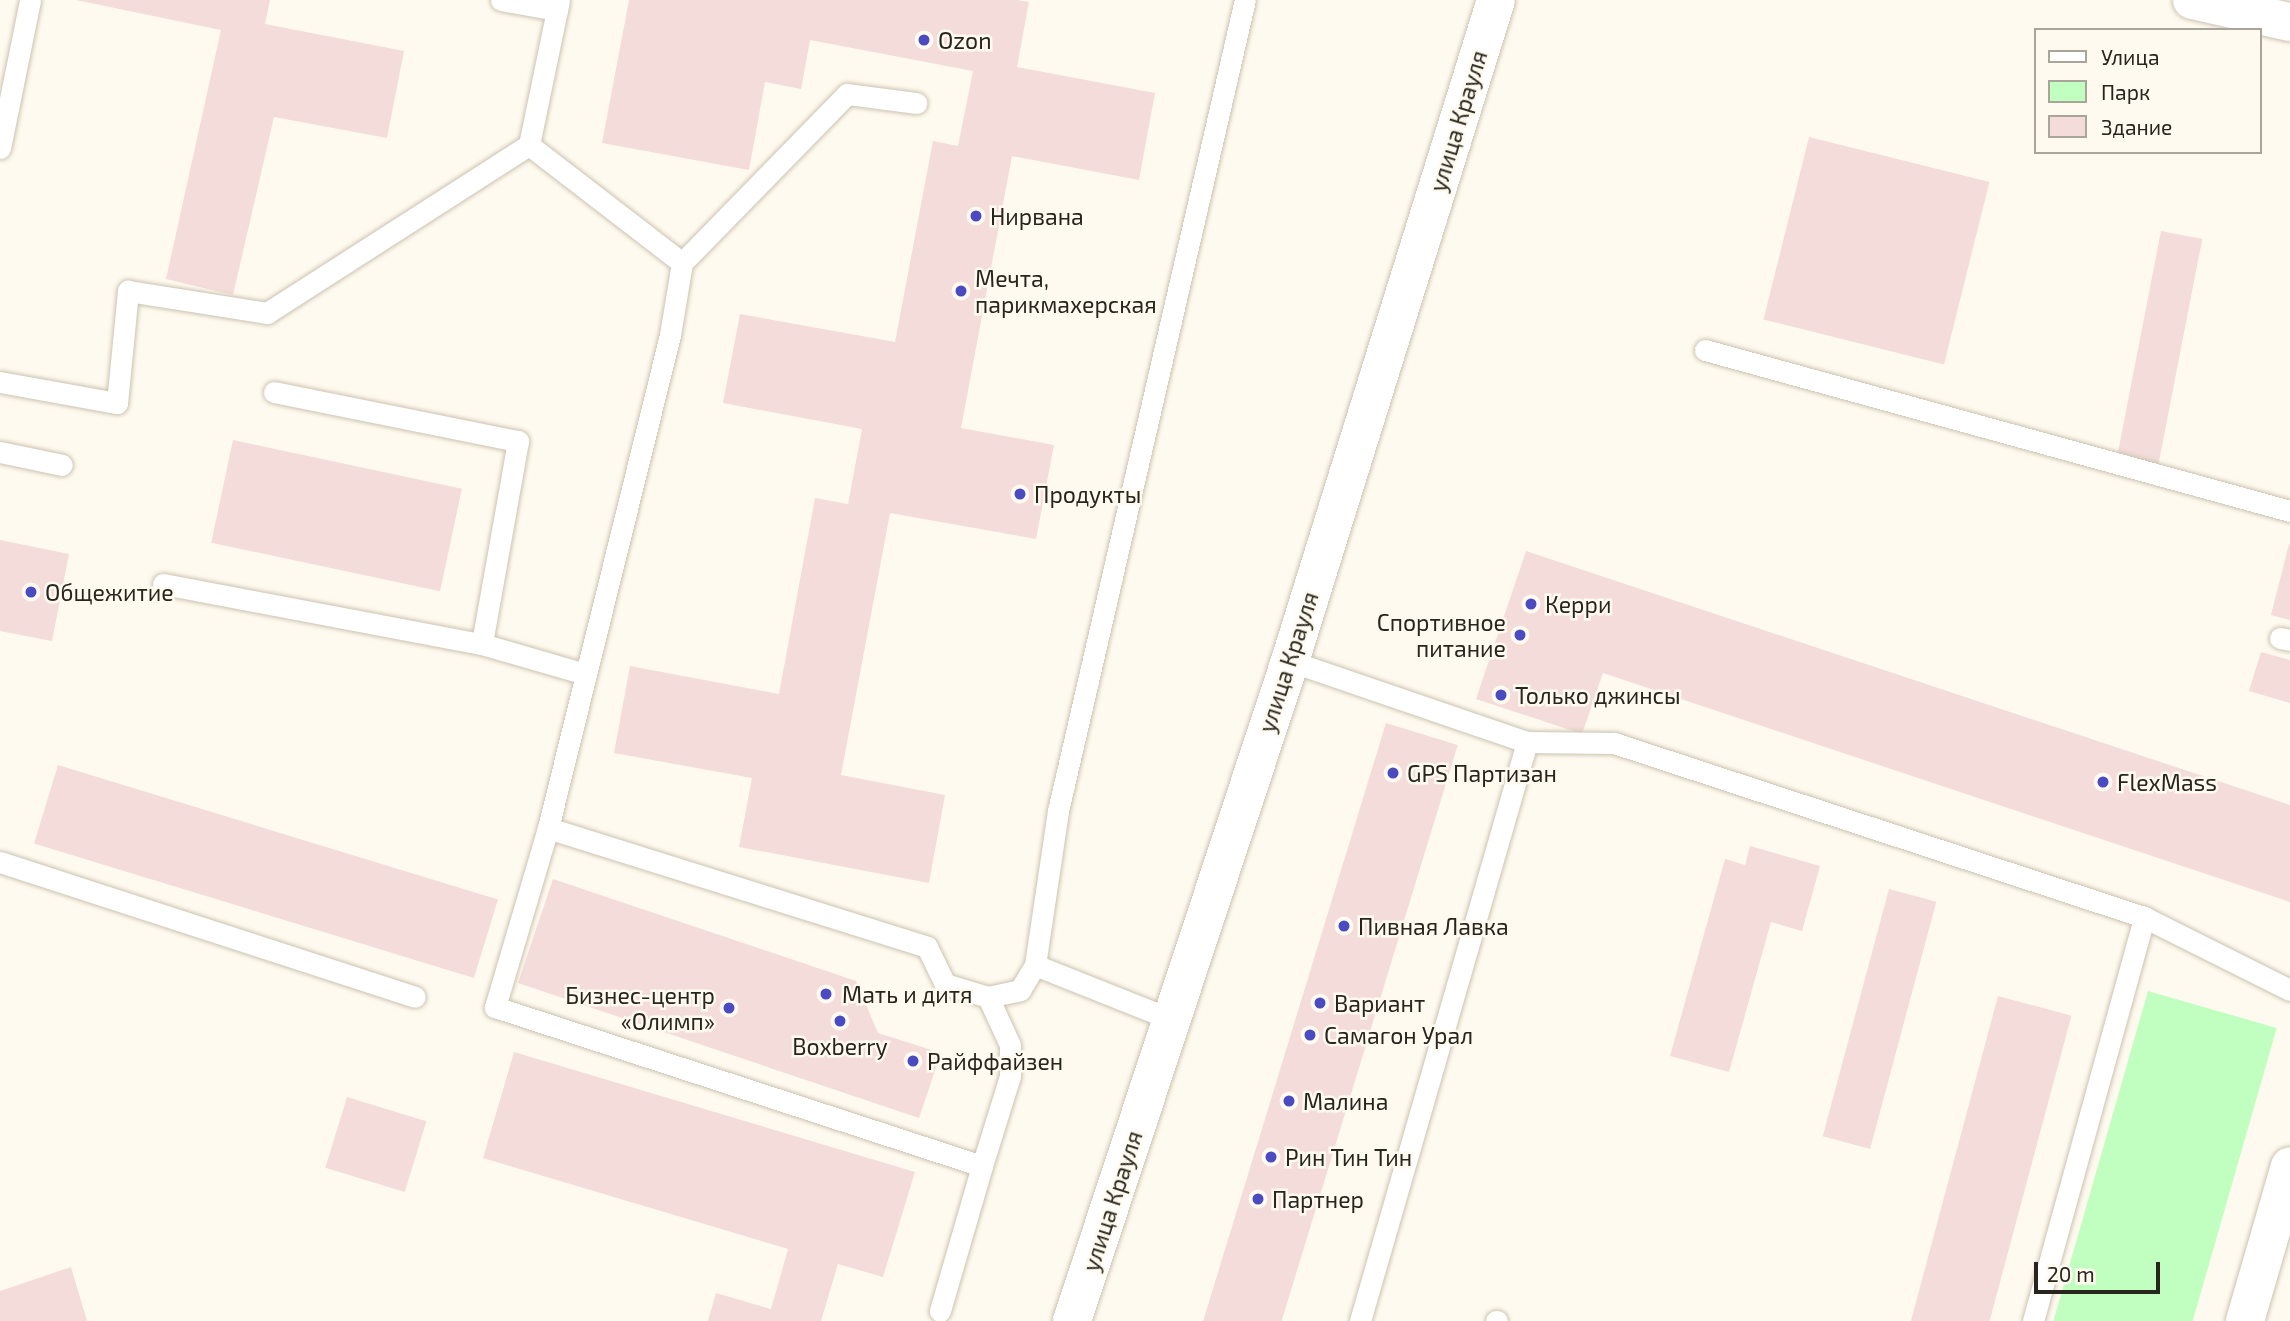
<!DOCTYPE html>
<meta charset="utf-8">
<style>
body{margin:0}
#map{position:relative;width:2290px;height:1321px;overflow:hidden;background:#fffaef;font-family:"Exo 2",sans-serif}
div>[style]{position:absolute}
.green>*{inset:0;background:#c1ffc1;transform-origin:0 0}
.building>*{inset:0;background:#f3dcda;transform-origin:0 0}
.roads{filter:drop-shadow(0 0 2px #cbc3b2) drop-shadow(0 0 2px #cbc3b2)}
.lane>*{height:21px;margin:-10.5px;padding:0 10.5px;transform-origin:10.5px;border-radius:10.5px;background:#fff}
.street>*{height:38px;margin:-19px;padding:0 19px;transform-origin:19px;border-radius:19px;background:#fff}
.secondary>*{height:38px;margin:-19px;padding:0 19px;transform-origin:19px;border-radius:19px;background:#fff}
.primary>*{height:38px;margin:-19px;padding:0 19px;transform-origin:19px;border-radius:19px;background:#fff}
.dots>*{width:19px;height:19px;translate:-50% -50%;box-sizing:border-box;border:4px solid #fffaef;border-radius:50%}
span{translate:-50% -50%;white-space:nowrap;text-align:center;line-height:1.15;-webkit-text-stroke:5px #fffaef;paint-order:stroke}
.poi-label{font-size:23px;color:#28251e}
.left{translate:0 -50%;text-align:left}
.right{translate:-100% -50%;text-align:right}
.street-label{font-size:23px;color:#28251e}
.legend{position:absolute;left:2034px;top:28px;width:228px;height:126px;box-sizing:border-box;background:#fffaef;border:2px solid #a9a59b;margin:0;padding:9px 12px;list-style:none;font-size:21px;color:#28251e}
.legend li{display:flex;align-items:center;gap:14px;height:35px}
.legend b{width:35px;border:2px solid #a9a59b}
.scale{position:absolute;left:2034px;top:1262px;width:126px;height:32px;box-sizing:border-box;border:4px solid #28251e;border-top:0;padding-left:9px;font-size:21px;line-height:24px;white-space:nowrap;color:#28251e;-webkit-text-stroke:5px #fffaef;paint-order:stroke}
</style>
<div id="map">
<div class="green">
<i style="left:2148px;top:991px;width:134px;height:343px;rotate:16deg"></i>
</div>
<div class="building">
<i style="clip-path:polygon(76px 0,270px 0,265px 24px,404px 51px,387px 138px,274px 117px,233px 295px,166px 279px,221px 30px)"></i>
<i style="clip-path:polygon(629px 0,1017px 0,1029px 2px,1017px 67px,1155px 93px,1139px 180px,1012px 156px,961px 428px,1054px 445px,1036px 539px,890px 513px,841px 775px,945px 795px,929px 883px,739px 847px,752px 778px,614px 753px,630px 666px,779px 694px,815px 498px,848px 504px,862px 429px,723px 403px,740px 314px,895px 342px,933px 141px,958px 146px,973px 71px,810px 40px,801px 89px,765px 82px,749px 170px,602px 143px)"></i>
<i style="left:1809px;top:137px;width:186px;height:188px;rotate:14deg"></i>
<i style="left:2161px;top:231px;width:42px;height:230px;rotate:11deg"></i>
<i style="left:233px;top:440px;width:234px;height:105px;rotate:12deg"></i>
<i style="clip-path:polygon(0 540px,69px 554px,52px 641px,0 631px)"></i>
<i style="clip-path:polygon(2289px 544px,2290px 544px,2290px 620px,2271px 615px)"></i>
<i style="clip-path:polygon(1526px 551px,2290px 805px,2290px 902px,1603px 673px,1582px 734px,1476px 699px)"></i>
<i style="clip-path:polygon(2261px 652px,2290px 660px,2290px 703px,2249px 691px)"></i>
<i style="left:1386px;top:723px;width:75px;height:627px;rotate:17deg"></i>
<i style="left:58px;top:765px;width:460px;height:82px;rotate:17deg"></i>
<i style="clip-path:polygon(1750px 846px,1820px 866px,1802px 931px,1771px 922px,1729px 1072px,1670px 1056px,1725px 859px,1745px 865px)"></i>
<i style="clip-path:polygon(553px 879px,856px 981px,878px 1033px,941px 1053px,919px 1118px,518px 983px)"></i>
<i style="left:1889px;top:889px;width:49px;height:256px;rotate:15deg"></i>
<i style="left:1998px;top:996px;width:76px;height:337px;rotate:15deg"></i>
<i style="clip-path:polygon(514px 1052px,915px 1172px,883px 1277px,838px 1264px,821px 1321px,708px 1321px,716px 1293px,771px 1309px,788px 1249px,483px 1158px)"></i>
<i style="left:347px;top:1097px;width:83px;height:74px;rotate:17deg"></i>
<i style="clip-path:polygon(71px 1267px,87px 1321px,0 1321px,0 1291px)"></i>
</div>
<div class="roads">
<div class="lane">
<i style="left:501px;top:0;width:57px;rotate:10.1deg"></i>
<i style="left:529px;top:145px;width:193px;rotate:37.6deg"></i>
<i style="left:682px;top:263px;width:73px;rotate:99.5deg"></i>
<i style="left:670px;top:335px;width:508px;rotate:103.9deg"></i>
<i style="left:548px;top:828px;width:187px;rotate:106.5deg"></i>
<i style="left:495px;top:1007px;width:512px;rotate:18.08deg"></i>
<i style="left:982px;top:1166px;width:151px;rotate:106.2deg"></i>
<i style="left:0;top:148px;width:151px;rotate:-78.5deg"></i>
<i style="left:682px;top:263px;width:236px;rotate:-45.7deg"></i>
<i style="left:847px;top:94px;width:70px;rotate:7.4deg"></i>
<i style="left:1705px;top:350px;width:607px;rotate:15.39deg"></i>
<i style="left:0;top:382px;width:119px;rotate:10.2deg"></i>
<i style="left:117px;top:403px;width:113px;rotate:-84.4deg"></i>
<i style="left:128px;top:291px;width:141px;rotate:9deg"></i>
<i style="left:267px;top:313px;width:311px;rotate:-32.7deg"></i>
<i style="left:529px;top:145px;width:148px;rotate:-78.3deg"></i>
<i style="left:274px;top:392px;width:249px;rotate:11.4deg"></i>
<i style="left:518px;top:441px;width:206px;rotate:100.1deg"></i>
<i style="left:0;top:452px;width:63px;rotate:11.8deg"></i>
<i style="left:163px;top:584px;width:325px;rotate:10.7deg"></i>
<i style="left:482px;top:644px;width:107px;rotate:16.2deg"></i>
<i style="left:2280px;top:638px;width:10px;rotate:11deg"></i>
<i style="left:1290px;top:661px;width:250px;rotate:18.9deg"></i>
<i style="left:1527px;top:742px;width:87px;rotate:0.7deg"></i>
<i style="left:1614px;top:743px;width:558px;rotate:18.18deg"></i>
<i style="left:2144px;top:917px;width:163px;rotate:26.6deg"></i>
<i style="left:548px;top:828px;width:397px;rotate:17.4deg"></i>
<i style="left:927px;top:947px;width:41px;rotate:64.1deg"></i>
<i style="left:945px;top:984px;width:45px;rotate:16.8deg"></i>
<i style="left:988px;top:997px;width:33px;rotate:-12deg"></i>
<i style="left:1020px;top:990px;width:29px;rotate:-59deg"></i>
<i style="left:1035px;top:965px;width:156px;rotate:-81.5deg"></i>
<i style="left:1058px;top:811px;width:832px;rotate:-77.02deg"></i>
<i style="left:0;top:862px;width:436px;rotate:18deg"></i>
<i style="left:1035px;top:965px;width:146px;rotate:21.7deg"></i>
<i style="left:982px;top:1166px;width:94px;rotate:-72.7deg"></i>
<i style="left:1010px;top:1076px;width:31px;rotate:-90deg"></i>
<i style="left:1010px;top:1045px;width:53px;rotate:-114.6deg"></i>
<i style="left:1360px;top:1321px;width:603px;rotate:-73.91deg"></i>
<i style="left:1496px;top:1321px;width:1px"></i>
<i style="left:2033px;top:1321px;width:419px;rotate:-74.6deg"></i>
</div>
<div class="street">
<i style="left:2245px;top:1321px;width:161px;rotate:-73.8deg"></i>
</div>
<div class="secondary">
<i style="left:1072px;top:1321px;width:695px;rotate:-71.72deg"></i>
<i style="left:1290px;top:661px;width:692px;rotate:-72.69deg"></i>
</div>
<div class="primary">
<i style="left:2192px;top:0;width:100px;rotate:12.7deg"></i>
</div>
</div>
<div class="dots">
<i style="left:924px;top:40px;background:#4b4bc1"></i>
<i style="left:976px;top:216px;background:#4b4bc1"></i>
<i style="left:961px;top:291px;background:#4b4bc1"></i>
<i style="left:1020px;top:494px;background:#4b4bc1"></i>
<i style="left:31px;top:592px;background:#4b4bc1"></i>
<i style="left:1531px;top:604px;background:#4b4bc1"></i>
<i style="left:1520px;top:635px;background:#4b4bc1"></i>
<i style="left:1501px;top:695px;background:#4b4bc1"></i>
<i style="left:1393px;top:773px;background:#4b4bc1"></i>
<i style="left:2103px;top:782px;background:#4b4bc1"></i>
<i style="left:1344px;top:926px;background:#4b4bc1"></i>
<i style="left:826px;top:994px;background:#4b4bc1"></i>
<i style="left:1320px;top:1003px;background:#4b4bc1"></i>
<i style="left:729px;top:1008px;background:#4b4bc1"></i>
<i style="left:840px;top:1021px;background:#4b4bc1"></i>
<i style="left:1310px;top:1035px;background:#4b4bc1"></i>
<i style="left:913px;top:1061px;background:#4b4bc1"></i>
<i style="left:1289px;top:1101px;background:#4b4bc1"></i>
<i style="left:1271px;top:1157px;background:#4b4bc1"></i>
<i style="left:1258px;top:1199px;background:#4b4bc1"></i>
</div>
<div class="poi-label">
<span class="left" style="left:938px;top:40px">Ozon</span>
<span class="left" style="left:990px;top:216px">Нирвана</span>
<span class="left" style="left:975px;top:291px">Мечта,<br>парикмахерская</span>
<span class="left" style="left:1034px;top:494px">Продукты</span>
<span class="left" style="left:45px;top:592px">Общежитие</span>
<span class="left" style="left:1545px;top:604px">Керри</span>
<span class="right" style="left:1506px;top:635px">Спортивное<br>питание</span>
<span class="left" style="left:1515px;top:695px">Только джинсы</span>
<span class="left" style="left:1407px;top:773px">GPS Партизан</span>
<span class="left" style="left:2117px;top:782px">FlexMass</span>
<span class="left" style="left:1358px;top:926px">Пивная Лавка</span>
<span class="left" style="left:842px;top:994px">Мать и дитя</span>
<span class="right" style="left:715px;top:1008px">Бизнес-центр<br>«Олимп»</span>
<span class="left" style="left:1334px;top:1003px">Вариант</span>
<span class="left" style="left:1324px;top:1035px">Самагон Урал</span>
<span style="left:840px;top:1046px">Boxberry</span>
<span class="left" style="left:927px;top:1061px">Райффайзен</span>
<span class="left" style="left:1303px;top:1101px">Малина</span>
<span class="left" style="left:1285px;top:1157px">Рин Тин Тин</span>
<span class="left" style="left:1272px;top:1199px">Партнер</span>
</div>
<div class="street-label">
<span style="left:1458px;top:121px;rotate:-73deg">улица Крауля</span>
<span style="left:1288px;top:662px;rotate:-72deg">улица Крауля</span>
<span style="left:1112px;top:1201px;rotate:-72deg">улица Крауля</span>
</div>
<ul class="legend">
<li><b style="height:9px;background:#fff"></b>Улица</li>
<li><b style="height:19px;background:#c1ffc1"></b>Парк</li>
<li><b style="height:19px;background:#f3dcda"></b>Здание</li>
</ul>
<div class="scale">20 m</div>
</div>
